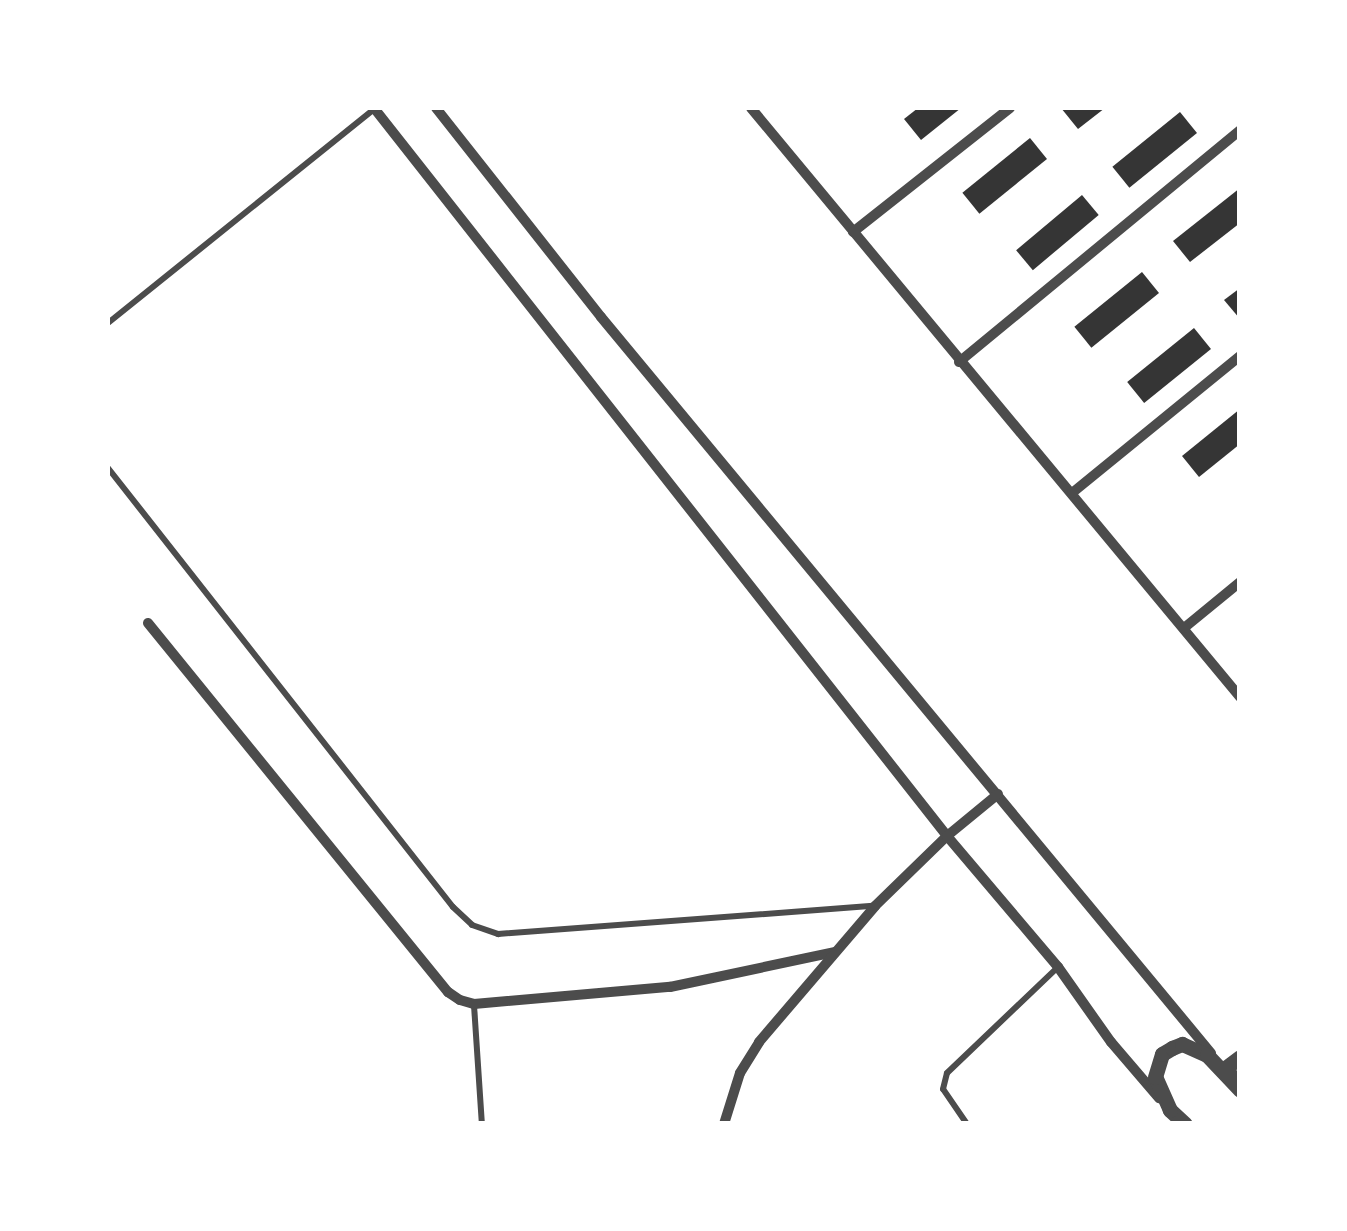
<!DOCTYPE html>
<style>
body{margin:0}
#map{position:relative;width:1347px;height:1231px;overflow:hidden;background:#fff;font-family:"Roboto Condensed",sans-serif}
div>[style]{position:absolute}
.building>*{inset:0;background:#353535;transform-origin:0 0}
.service>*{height:6px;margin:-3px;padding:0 3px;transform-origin:3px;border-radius:3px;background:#4c4c4c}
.minor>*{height:10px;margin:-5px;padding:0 5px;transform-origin:5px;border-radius:5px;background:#4c4c4c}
.tertiary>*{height:15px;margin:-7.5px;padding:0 7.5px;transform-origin:7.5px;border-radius:7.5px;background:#4c4c4c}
span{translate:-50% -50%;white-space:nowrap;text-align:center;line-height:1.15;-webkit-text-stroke:9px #fff;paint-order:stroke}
.frame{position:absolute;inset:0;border:110px solid #fff;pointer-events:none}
</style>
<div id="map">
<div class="building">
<i style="clip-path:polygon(918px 108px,961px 108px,921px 140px,904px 119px)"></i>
<i style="clip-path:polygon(1061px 108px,1105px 108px,1078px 129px)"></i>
<i style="left:1180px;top:112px;width:27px;height:87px;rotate:51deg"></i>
<i style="left:1030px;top:138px;width:27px;height:87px;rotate:51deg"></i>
<i style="clip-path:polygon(1240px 188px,1240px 223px,1190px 262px,1173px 241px)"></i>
<i style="left:1082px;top:195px;width:26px;height:86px;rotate:50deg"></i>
<i style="left:1142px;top:272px;width:27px;height:87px;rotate:51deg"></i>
<i style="clip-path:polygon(1240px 288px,1240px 319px,1224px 300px)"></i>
<i style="left:1194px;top:328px;width:27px;height:86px;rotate:51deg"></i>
<i style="clip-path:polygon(1240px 409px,1240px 444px,1199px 477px,1182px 456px)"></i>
</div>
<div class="service">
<i style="left:108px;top:323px;width:341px;rotate:-38.8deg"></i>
<i style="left:108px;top:468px;width:558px;rotate:51.84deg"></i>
<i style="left:453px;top:907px;width:26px;rotate:43deg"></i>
<i style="left:472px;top:925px;width:28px;rotate:19deg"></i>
<i style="left:498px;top:934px;width:376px;rotate:-4.3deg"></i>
<i style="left:474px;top:1005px;width:119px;rotate:86.2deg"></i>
<i style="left:967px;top:1124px;width:42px;rotate:-124.4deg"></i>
<i style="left:943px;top:1089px;width:16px;rotate:-76deg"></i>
<i style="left:947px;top:1073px;width:153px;rotate:-43.7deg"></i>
</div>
<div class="minor">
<i style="left:374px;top:108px;width:926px;rotate:51.79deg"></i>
<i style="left:947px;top:836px;width:172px;rotate:49.7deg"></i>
<i style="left:1058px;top:967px;width:92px;rotate:54.8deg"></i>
<i style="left:1111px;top:1042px;width:74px;rotate:49.4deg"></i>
<i style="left:436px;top:108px;width:266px;rotate:51.7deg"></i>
<i style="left:601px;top:317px;width:956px;rotate:50.35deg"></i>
<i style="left:751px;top:108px;width:766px;rotate:50.3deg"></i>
<i style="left:853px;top:232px;width:200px;rotate:-38.3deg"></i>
<i style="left:959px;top:362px;width:364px;rotate:-39.5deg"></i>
<i style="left:1072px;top:493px;width:217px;rotate:-39.2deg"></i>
<i style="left:148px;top:623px;width:476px;rotate:50.9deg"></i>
<i style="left:448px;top:992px;width:14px;rotate:34deg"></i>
<i style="left:460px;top:1000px;width:15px;rotate:16deg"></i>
<i style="left:474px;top:1004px;width:197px;rotate:-5deg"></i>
<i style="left:670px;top:987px;width:169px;rotate:-12deg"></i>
<i style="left:1184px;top:628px;width:72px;rotate:-39.4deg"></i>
<i style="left:724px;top:1124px;width:53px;rotate:-72.6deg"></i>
<i style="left:740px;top:1073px;width:36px;rotate:-58deg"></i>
<i style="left:759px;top:1042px;width:179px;rotate:-49.5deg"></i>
<i style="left:875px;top:906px;width:100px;rotate:-44.2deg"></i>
<i style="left:947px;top:836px;width:66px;rotate:-39.5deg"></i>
</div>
<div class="tertiary">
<i style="left:1230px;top:1074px;width:8px;rotate:-140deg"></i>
<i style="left:1224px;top:1069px;width:20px;rotate:-37deg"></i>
<i style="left:1185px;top:1124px;width:21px;rotate:-137deg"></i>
<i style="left:1170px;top:1110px;width:36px;rotate:-114deg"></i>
<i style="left:1155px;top:1077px;width:24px;rotate:-73deg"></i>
<i style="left:1162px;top:1054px;width:12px;rotate:-31deg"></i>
<i style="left:1172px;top:1048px;width:11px;rotate:-22deg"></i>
<i style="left:1182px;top:1044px;width:27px;rotate:24deg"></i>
<i style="left:1207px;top:1055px;width:48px;rotate:46.7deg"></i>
</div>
<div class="frame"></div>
</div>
